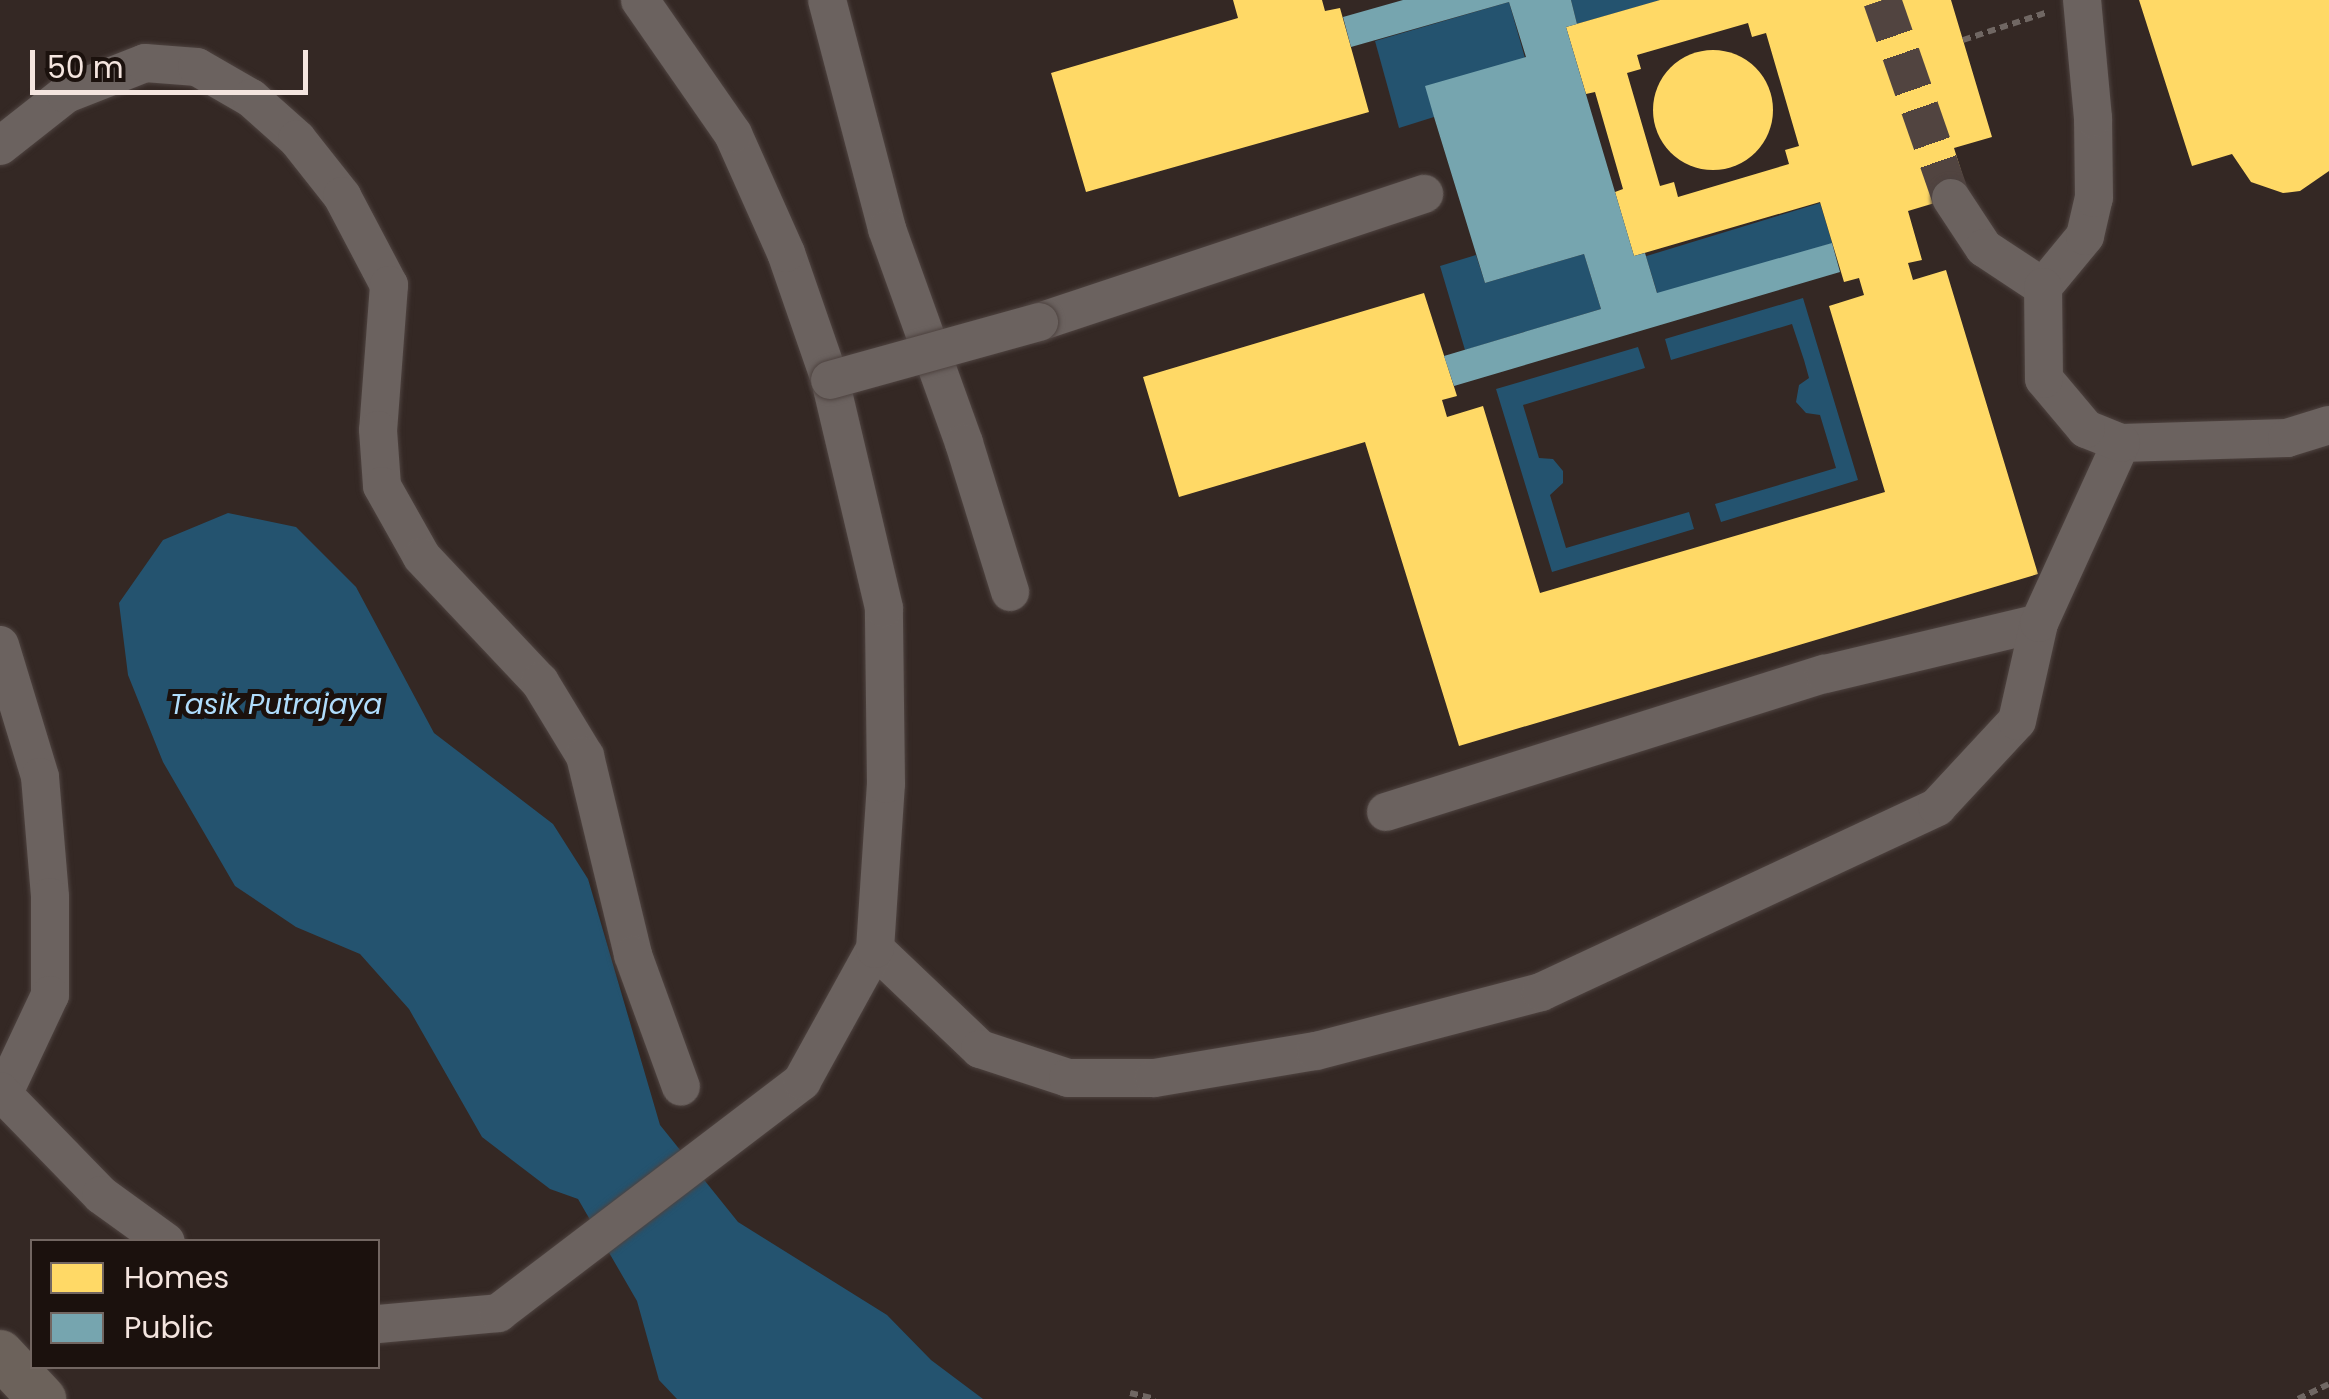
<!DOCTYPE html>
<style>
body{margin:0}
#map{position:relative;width:2329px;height:1399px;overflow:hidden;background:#342824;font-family:Poppins,sans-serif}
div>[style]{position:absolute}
.water>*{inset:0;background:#24536f;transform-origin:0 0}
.homes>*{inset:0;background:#ffd966}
.round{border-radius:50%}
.public>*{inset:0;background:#76a5af}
.minor-tunnel>*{height:38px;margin-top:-19px;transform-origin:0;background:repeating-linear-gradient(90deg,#514440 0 38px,transparent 0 57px)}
.path>*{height:6px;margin-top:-3px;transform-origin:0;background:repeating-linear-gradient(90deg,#706763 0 8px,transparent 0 13px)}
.roads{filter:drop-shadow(0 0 2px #4e4340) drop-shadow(0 0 2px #4e4340)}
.minor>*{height:38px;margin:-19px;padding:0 19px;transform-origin:19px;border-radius:19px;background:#6b625f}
.major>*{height:48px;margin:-24px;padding:0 24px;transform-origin:24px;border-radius:24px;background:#6c625b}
.bridges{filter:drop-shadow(0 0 2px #4e4340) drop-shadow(0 0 2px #4e4340)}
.minor-bridge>*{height:38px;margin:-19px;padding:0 19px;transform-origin:19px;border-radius:19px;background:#6b625f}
span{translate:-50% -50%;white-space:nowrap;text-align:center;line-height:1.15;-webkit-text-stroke:10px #1b110d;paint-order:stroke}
.water-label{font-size:28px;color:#b0ddfc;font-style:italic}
.legend{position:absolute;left:30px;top:1239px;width:350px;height:130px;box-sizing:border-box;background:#1b110d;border:2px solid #726661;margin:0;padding:12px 18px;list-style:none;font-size:30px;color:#f4e5df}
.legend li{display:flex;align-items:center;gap:20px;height:50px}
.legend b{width:50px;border:2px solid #726661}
.scale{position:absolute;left:30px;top:50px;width:278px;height:45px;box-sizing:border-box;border:5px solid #f4e5df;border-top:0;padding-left:12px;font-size:30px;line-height:35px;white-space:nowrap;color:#f4e5df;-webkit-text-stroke:8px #1b110d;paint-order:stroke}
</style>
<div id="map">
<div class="water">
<i style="clip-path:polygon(1571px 0,1661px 0,1577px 24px)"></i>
<i style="clip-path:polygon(1509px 2px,1525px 58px,1434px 117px,1399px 128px,1375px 41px)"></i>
<i style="left:1820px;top:203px;width:42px;height:182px;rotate:73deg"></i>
<i style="clip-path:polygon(1584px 254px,1601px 309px,1465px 350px,1440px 266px,1476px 255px,1485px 283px)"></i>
<i style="clip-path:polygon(1803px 298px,1858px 480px,1721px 522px,1715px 504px,1836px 468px,1820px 415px,1806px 413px,1796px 402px,1799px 385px,1809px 378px,1804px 360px,1792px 324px,1671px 360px,1665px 339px)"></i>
<i style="clip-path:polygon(1638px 347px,1645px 368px,1523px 405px,1539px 458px,1553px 459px,1563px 471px,1563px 483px,1550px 495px,1566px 548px,1689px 512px,1694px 529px,1552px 572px,1496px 389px)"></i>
<i style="clip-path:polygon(228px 513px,296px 527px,356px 587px,434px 733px,553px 824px,588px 879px,660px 1125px,738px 1222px,887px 1315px,931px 1360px,983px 1399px,677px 1399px,659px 1380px,637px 1301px,578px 1199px,550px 1189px,482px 1137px,409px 1009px,360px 954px,296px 927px,235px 886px,163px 762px,128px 675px,119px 603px,163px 540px)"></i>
</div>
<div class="homes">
<i style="clip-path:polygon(1233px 0,1322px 0,1325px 11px,1340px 8px,1369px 112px,1086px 192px,1051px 73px,1238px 18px)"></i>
<i style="clip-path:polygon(evenodd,1660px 0,1951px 0,1992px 137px,1954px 148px,1968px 193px,1908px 211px,1922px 260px,1908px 263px,1913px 280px,1946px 270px,2038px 574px,1459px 746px,1365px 442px,1179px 497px,1143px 377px,1424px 293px,1457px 396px,1442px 400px,1447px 417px,1483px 406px,1540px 593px,1885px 492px,1829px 306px,1864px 295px,1859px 278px,1844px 282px,1820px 202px,1634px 256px,1615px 192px,1623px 189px,1595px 92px,1586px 94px,1566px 27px,1660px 0,1748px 23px,1752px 37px,1766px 33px,1799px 146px,1785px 150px,1789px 164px,1678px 197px,1674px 182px,1660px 186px,1627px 73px,1641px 69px,1637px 55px,1748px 23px)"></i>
<i style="clip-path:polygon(2139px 0,2329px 0,2329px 171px,2300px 191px,2283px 193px,2251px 182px,2232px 154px,2192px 166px)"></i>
<i class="round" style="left:1653px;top:50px;width:120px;height:120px"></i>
</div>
<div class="public">
<i style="clip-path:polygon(1403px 0,1571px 0,1577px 24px,1566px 27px,1634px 256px,1645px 253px,1657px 293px,1832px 243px,1840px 272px,1454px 386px,1444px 356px,1601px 309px,1584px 254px,1485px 283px,1434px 117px,1425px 86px,1526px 57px,1509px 2px,1351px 47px,1343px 17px)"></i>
</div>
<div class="minor-tunnel">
<i style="left:1882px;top:0;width:210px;rotate:70.8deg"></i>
</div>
<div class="path">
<i style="left:1963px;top:40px;width:89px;rotate:-18.2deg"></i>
<i style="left:1130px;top:1393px;width:26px;rotate:13deg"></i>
<i style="left:2298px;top:1399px;width:34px;rotate:-26deg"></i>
</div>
<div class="roads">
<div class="minor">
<i style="left:827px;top:0;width:237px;rotate:75.3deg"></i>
<i style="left:887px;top:229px;width:227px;rotate:70.2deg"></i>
<i style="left:964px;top:443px;width:156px;rotate:72.8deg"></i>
<i style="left:0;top:146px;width:84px;rotate:-38.2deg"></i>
<i style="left:66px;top:94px;width:85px;rotate:-21.4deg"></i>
<i style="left:145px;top:63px;width:52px;rotate:4.4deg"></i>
<i style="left:197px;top:67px;width:62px;rotate:29.9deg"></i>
<i style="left:251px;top:98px;width:62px;rotate:41.7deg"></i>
<i style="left:297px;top:139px;width:73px;rotate:51.7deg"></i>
<i style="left:342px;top:196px;width:101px;rotate:62.2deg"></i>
<i style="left:389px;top:285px;width:145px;rotate:94.3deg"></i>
<i style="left:378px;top:430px;width:56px;rotate:85.9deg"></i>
<i style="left:382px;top:486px;width:81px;rotate:60.6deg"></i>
<i style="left:422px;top:557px;width:172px;rotate:46.7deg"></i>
<i style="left:540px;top:682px;width:87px;rotate:58.7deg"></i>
<i style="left:585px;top:756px;width:205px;rotate:76.4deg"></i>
<i style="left:633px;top:955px;width:140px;rotate:70deg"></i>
<i style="left:1951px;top:198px;width:60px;rotate:56.6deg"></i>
<i style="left:1984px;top:248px;width:71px;rotate:33.5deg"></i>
<i style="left:2043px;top:287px;width:66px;rotate:-50.5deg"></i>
<i style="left:2085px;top:236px;width:39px;rotate:-77deg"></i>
<i style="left:2094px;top:198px;width:80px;rotate:-90.7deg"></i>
<i style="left:2093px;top:118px;width:119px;rotate:-95.3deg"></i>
<i style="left:1039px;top:322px;width:406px;rotate:-18.4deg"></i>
<i style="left:2121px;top:443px;width:166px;rotate:-1.7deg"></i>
<i style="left:2287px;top:438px;width:44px;rotate:-17.2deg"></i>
<i style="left:0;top:645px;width:138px;rotate:73.1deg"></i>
<i style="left:40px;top:777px;width:120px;rotate:85.2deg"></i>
<i style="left:50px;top:897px;width:98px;rotate:90deg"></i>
<i style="left:50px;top:995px;width:110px;rotate:115.2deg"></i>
<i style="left:1386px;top:812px;width:460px;rotate:-17.5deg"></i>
<i style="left:1825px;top:674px;width:220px;rotate:-13.4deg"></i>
<i style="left:875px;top:949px;width:145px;rotate:43.6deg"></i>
<i style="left:980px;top:1049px;width:93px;rotate:18.2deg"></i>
<i style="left:1068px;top:1078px;width:86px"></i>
<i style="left:1154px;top:1078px;width:164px;rotate:-9.5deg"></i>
<i style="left:1316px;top:1051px;width:233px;rotate:-14.7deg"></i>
<i style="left:1541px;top:992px;width:437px;rotate:-25deg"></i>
<i style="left:1937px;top:807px;width:117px;rotate:-47.1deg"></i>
<i style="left:2017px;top:721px;width:100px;rotate:-77.3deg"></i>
<i style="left:2039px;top:623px;width:198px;rotate:-65.5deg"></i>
<i style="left:2121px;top:443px;width:38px;rotate:-158deg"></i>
<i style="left:2086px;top:429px;width:65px;rotate:-130deg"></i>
<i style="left:2044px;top:379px;width:92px;rotate:-90.6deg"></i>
<i style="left:0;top:1091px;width:145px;rotate:45.8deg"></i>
<i style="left:101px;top:1195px;width:80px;rotate:35.9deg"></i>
<i style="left:378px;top:1324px;width:121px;rotate:-5.2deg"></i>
<i style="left:498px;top:1313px;width:382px;rotate:-37.3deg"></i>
<i style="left:802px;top:1081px;width:151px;rotate:-61.1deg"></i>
<i style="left:875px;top:949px;width:165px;rotate:-86.2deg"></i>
<i style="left:886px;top:784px;width:176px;rotate:-90.7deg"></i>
<i style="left:884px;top:608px;width:234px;rotate:-103.3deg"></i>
<i style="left:830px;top:380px;width:134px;rotate:-109.1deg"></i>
<i style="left:786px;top:253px;width:130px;rotate:-114deg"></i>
<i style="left:733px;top:134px;width:163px;rotate:-124.8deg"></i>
</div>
<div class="major">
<i style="left:0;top:1354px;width:62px;rotate:47deg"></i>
</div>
</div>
<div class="bridges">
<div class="minor-bridge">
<i style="left:830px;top:380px;width:217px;rotate:-15.5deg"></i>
</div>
</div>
<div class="water-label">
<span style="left:276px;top:705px">Tasik Putrajaya</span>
</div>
<ul class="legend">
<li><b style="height:28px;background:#ffd966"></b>Homes</li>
<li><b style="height:28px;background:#76a5af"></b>Public</li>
</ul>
<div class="scale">50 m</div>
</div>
